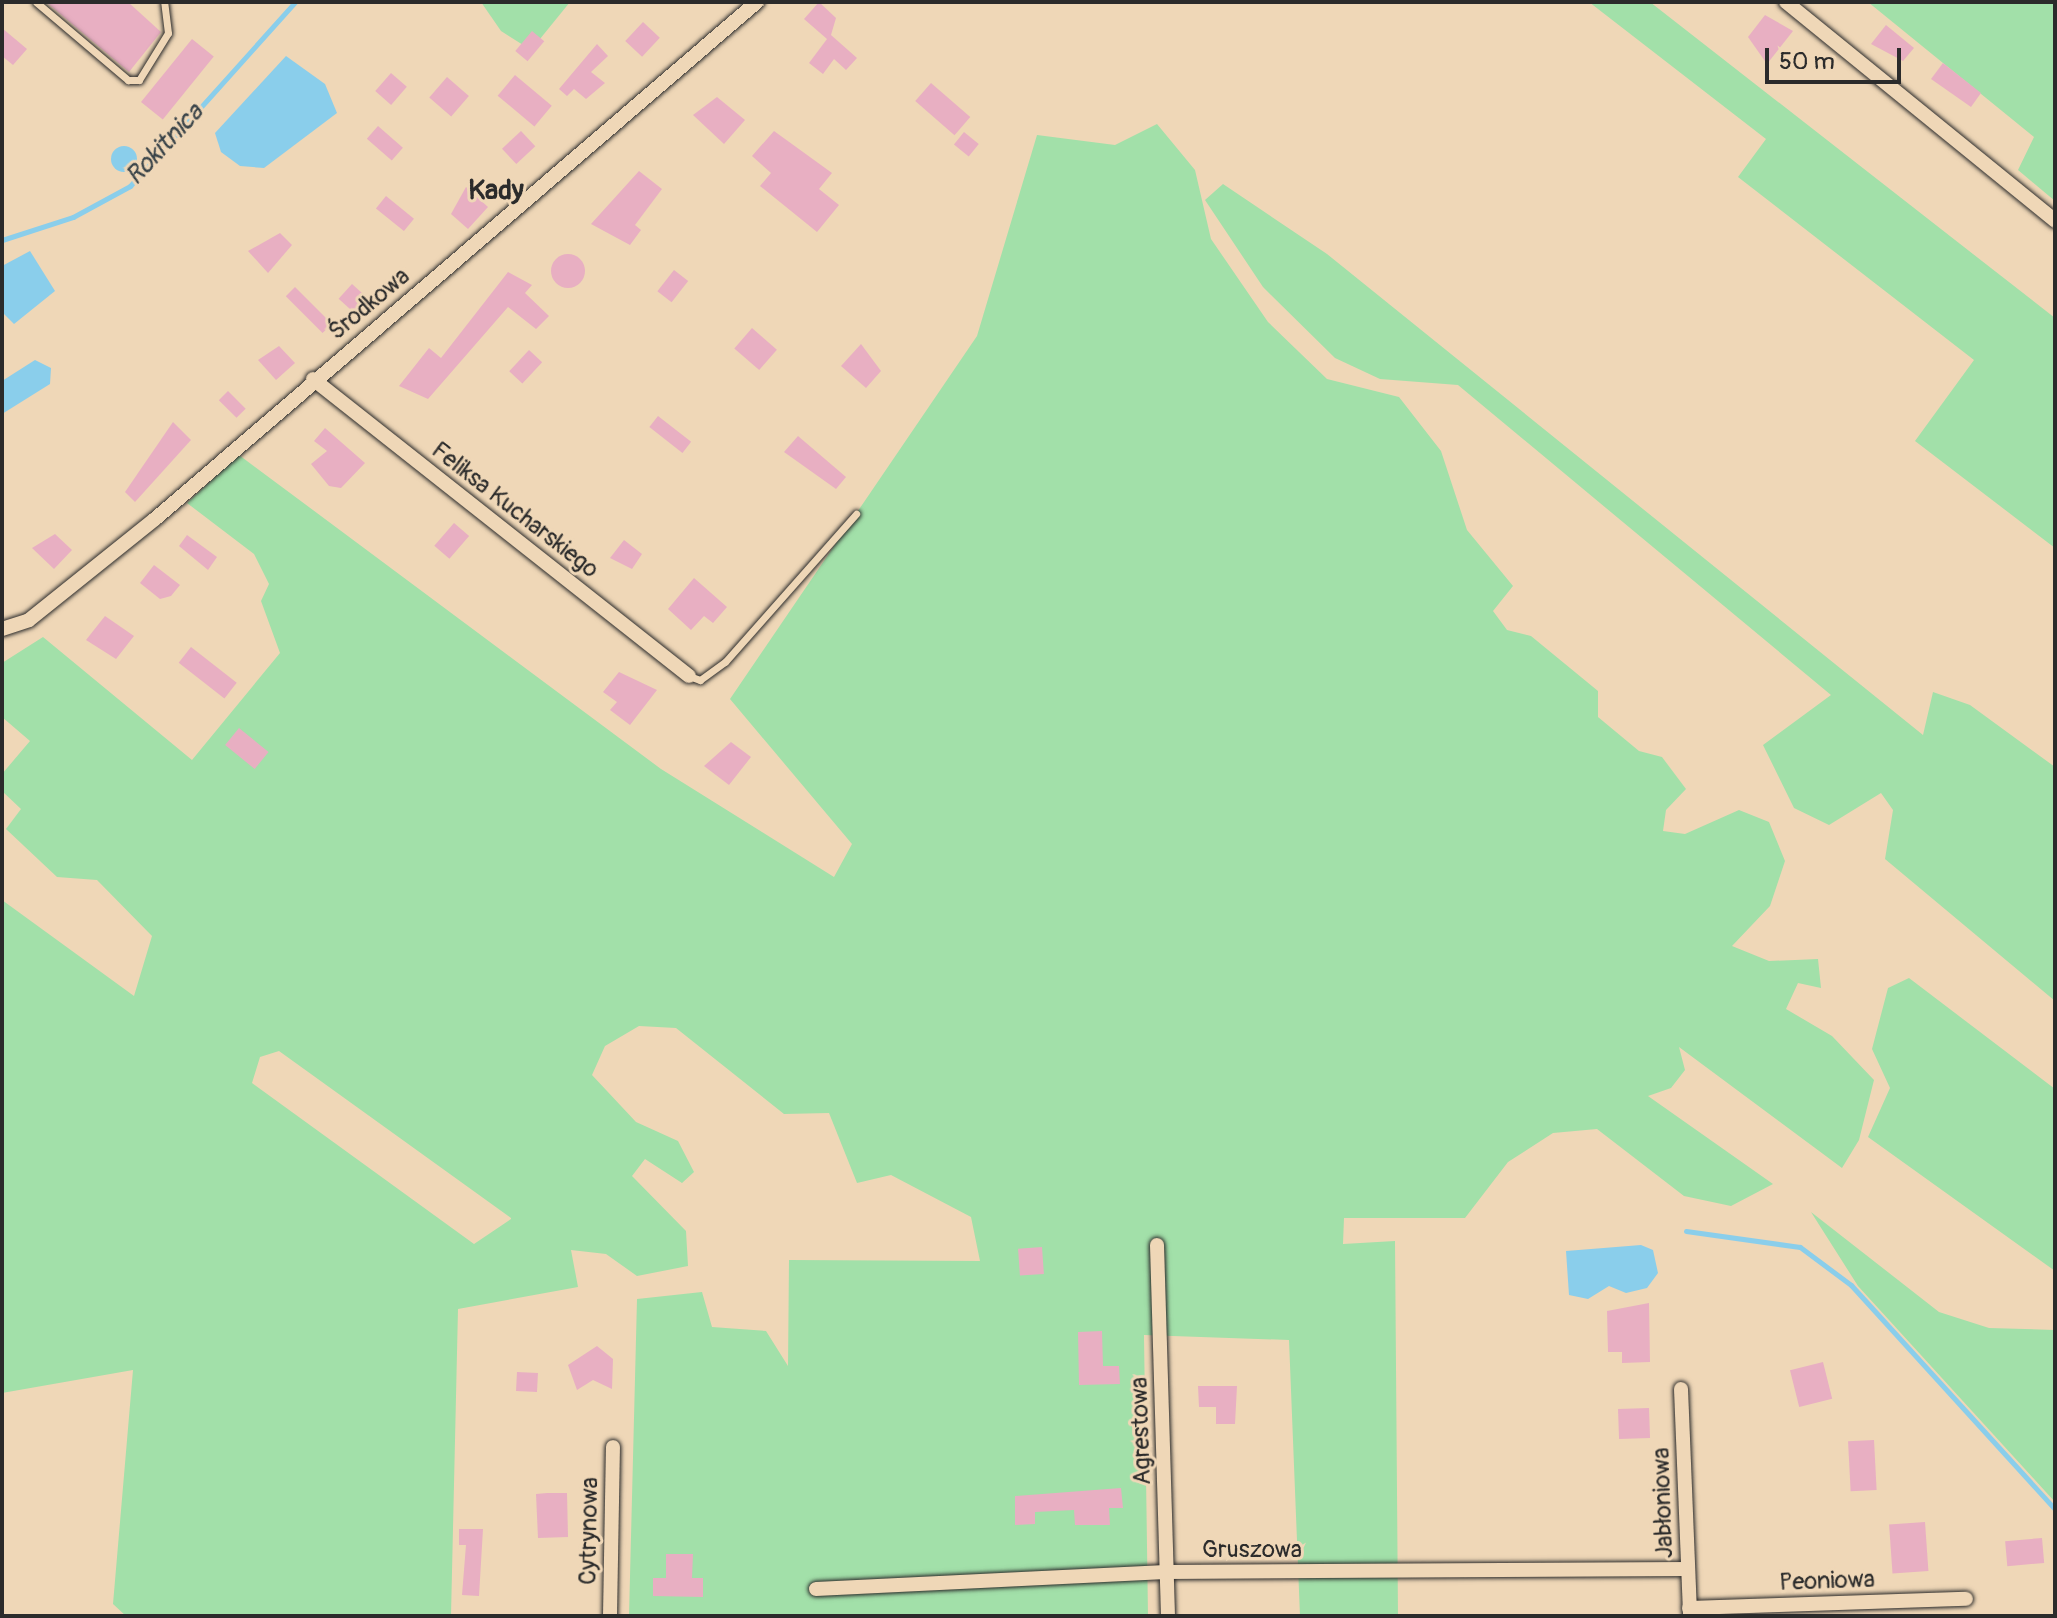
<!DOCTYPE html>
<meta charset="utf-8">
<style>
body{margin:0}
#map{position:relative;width:2057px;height:1618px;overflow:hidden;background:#efd7b7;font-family:Pangolin,sans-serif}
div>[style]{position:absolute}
.green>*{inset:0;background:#a2e0a9}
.water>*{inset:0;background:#8aceeb}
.round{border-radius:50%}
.stream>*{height:5px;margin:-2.5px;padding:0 2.5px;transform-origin:2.5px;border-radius:2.5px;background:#8aceeb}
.building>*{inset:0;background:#e8afc2;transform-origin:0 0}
.roads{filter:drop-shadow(0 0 2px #2b2b2b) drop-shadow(0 0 2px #2b2b2b)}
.service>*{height:7px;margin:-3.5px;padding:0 3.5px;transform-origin:3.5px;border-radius:3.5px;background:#efd7b7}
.minor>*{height:14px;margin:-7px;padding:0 7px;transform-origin:7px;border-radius:7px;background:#efd7b7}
span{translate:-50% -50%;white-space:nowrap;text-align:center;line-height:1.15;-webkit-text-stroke:6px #efd7b7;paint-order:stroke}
.street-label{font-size:24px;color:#2b2b2b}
.water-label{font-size:26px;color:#394348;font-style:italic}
.quarter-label{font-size:28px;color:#2b2b2b;font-weight:700}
.frame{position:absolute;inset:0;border:4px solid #2b2b2b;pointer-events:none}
.scale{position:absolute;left:1765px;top:48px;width:136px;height:36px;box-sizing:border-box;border:4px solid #2b2b2b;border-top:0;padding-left:10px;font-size:24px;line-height:28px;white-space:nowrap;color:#2b2b2b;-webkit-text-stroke:6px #efd7b7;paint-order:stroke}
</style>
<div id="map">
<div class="green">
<i style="clip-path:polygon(481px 2px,570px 2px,531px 50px,501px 31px)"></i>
<i style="clip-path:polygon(1589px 2px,1650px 2px,2055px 318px,2055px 548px,1915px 441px,1974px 360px,1738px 177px,1766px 139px)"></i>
<i style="clip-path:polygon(1868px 2px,2055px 2px,2055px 201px,2018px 170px,2034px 137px)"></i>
<i style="clip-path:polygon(evenodd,1157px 124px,1195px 170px,1211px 239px,1268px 322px,1327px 379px,1399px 397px,1441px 451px,1467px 530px,1513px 586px,1493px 611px,1507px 630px,1531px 636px,1598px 691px,1598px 717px,1639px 751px,1662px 757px,1686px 789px,1666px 810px,1663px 831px,1685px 834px,1739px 810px,1769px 822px,1785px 861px,1770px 906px,1732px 946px,1769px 961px,1818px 959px,1821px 988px,1798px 983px,1786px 1009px,1832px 1036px,1874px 1080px,1859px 1140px,1842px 1168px,1679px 1047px,1685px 1070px,1671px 1088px,1648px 1096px,1773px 1184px,1731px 1206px,1684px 1196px,1597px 1129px,1553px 1133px,1508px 1162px,1465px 1218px,1344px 1218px,1343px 1244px,1395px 1241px,1398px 1616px,1300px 1616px,1289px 1340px,1144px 1335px,1148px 1616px,629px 1616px,637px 1299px,702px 1292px,712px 1327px,766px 1331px,788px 1366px,789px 1260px,980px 1261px,971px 1217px,891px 1175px,857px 1183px,829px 1113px,784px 1114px,676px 1028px,639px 1026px,605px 1046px,592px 1075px,636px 1122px,678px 1141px,694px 1172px,682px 1183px,645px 1159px,632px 1176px,686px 1231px,688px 1266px,637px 1276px,606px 1254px,571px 1250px,578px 1287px,458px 1309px,451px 1616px,126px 1616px,113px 1604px,133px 1370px,2px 1393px,2px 900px,134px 996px,152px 936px,97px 880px,57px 877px,6px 829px,21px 809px,2px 791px,2px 774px,30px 741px,2px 717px,2px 663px,43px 637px,192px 760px,280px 653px,261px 601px,269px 584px,254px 554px,187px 503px,239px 455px,661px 769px,834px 877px,852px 844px,730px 699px,977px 336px,1037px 135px,1115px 145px,1157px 124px,279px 1051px,511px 1218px,511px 1219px,474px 1244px,252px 1083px,260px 1057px,279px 1051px)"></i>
<i style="clip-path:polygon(1223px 184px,1327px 254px,1923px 735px,1933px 692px,1970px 705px,2055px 767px,2055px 1001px,1885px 859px,1893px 810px,1881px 793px,1829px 825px,1794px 808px,1763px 745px,1831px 695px,1458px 385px,1380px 379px,1335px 358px,1263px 287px,1205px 200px)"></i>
<i style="clip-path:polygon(1909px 978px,2055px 1089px,2055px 1271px,1868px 1137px,1890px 1088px,1872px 1049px,1888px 988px)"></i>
<i style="clip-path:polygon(1811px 1212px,1939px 1312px,1989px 1328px,2055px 1330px,2055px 1502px,1858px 1286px)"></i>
</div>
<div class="water">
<i style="clip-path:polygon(286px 56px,325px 84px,337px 113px,264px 168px,240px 166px,221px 152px,215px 133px)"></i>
<i class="round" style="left:111px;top:146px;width:26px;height:26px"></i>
<i style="clip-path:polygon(30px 251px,55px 291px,14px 324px,2px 312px,2px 266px)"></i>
<i style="clip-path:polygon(35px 360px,51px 368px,50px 384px,2px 414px,2px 381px)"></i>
<i style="clip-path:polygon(1641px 1245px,1653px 1250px,1658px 1273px,1647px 1288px,1626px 1293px,1609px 1286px,1588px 1299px,1569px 1295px,1566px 1251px)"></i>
</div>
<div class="stream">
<i style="left:2px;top:240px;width:75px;rotate:-17.9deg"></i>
<i style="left:73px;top:217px;width:65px;rotate:-28.5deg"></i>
<i style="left:130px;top:186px;width:247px;rotate:-48.1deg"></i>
<i style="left:1686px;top:1231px;width:115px;rotate:8deg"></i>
<i style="left:1800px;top:1247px;width:64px;rotate:36.7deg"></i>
<i style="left:1851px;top:1285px;width:303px;rotate:47.7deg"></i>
</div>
<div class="building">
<i style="clip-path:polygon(46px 2px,128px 2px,161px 32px,129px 72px)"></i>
<i style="clip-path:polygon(819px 2px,836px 18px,831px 35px,857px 58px,846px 70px,834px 59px,823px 74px,809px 63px,827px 39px,804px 19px)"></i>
<i style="clip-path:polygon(1765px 15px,1793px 31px,1767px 64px,1748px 37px)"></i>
<i style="left:643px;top:22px;width:23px;height:26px;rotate:43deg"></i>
<i style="clip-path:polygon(1886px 25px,1914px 48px,1903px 61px,1871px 44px)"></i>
<i style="clip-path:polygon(2px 28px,27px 49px,13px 65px,2px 56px)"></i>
<i style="left:532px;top:31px;width:16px;height:26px;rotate:40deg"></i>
<i style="left:192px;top:39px;width:28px;height:81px;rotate:39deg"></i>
<i style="clip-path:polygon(597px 44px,608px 56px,591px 72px,605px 83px,586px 99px,574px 89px,567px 96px,559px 89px)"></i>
<i style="clip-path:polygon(1943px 63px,1981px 93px,1971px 107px,1931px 79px)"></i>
<i style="left:391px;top:73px;width:21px;height:24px;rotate:41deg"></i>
<i style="left:515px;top:75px;width:48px;height:27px;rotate:40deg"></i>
<i style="left:447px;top:77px;width:29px;height:27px;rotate:41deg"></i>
<i style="left:931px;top:83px;width:52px;height:24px;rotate:41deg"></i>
<i style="clip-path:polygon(717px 97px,745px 120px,724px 144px,693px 115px)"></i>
<i style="left:378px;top:126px;width:33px;height:17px;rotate:41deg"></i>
<i style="left:521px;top:131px;width:21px;height:26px;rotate:47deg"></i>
<i style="clip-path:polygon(774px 131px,832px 173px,819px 189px,839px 205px,817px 232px,760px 186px,771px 173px,752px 156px)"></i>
<i style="left:964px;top:132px;width:19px;height:16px;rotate:39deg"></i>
<i style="clip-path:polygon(639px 171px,662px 189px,635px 225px,641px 230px,630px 245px,591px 224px)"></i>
<i style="clip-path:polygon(466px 187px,488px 207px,468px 229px,451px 214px)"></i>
<i style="left:386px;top:196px;width:36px;height:16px;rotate:39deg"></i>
<i style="clip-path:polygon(280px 233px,292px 245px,268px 273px,248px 251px)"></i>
<i class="round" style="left:551px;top:254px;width:34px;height:34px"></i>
<i style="left:674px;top:270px;width:18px;height:27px;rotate:38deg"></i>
<i style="clip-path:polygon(508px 272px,532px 285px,525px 293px,549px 316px,536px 329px,508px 307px,428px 399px,399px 386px,429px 348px,441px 358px)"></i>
<i style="left:352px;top:284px;width:28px;height:20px;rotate:42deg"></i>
<i style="left:295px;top:287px;width:52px;height:13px;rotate:45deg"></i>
<i style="left:752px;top:328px;width:33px;height:27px;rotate:41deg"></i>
<i style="clip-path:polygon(861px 344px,881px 371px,866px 388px,841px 366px)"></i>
<i style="clip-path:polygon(279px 346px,295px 363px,276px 380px,258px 360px)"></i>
<i style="left:529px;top:350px;width:18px;height:29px;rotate:43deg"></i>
<i style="left:228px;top:391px;width:25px;height:13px;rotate:45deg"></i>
<i style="left:658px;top:416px;width:42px;height:14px;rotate:38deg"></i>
<i style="clip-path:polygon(173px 422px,191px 440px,135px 502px,125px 492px)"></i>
<i style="clip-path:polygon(325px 428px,365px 463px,341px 488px,329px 486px,311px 464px,327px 451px,314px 441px)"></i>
<i style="clip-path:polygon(798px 436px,846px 477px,836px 489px,784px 452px)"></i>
<i style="left:454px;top:523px;width:20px;height:30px;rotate:41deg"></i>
<i style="clip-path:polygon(55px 534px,72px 550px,54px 569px,32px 548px)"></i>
<i style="clip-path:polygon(187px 535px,217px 557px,208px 570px,179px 546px)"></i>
<i style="clip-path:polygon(624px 540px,642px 554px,632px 569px,610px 558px)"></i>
<i style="clip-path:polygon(154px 565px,180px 585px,171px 596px,160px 599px,140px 583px)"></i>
<i style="clip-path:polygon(694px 578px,727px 607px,713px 623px,704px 616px,691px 630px,668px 609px)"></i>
<i style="clip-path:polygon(105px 616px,134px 636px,116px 659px,86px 640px)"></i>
<i style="left:191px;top:647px;width:58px;height:20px;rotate:38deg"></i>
<i style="clip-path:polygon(619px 672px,657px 690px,630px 725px,610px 710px,617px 702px,603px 692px)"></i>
<i style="left:239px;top:728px;width:38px;height:22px;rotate:39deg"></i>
<i style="clip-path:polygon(731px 742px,751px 757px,729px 785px,704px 766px)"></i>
<i style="left:1042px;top:1247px;width:27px;height:24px;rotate:86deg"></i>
<i style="clip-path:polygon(1649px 1303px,1650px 1362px,1622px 1363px,1622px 1352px,1608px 1352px,1607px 1311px)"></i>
<i style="clip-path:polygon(1102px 1331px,1103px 1366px,1119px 1366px,1120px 1384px,1079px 1385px,1078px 1332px)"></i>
<i style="clip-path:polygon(597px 1346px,613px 1359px,612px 1389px,593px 1380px,577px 1390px,568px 1365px)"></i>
<i style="left:1823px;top:1362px;width:38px;height:34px;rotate:76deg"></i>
<i style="left:517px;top:1372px;width:21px;height:19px;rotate:3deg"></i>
<i style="clip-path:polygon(1198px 1386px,1237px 1386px,1235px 1424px,1216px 1424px,1216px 1407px,1199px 1407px)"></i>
<i style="left:1649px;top:1408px;width:30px;height:31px;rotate:88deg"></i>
<i style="left:1874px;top:1440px;width:50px;height:26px;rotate:87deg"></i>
<i style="clip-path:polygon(1121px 1488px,1123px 1508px,1109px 1508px,1110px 1525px,1075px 1525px,1074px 1510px,1035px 1512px,1035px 1524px,1015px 1525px,1015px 1496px)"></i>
<i style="clip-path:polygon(547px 1493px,567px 1493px,568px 1537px,538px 1538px,536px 1494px)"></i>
<i style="left:1925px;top:1522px;width:49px;height:36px;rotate:86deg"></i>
<i style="clip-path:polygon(459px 1529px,483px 1529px,479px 1596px,462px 1595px,466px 1545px,459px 1545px)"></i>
<i style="left:2042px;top:1538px;width:25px;height:37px;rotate:85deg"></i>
<i style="clip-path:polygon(666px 1554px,693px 1554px,692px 1578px,703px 1578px,703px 1597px,653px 1596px,653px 1578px,666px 1578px)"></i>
</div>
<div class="roads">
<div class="service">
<i style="left:36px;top:2px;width:121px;rotate:40.3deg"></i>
<i style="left:128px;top:80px;width:11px"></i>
<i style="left:139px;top:80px;width:55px;rotate:-58.3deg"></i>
<i style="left:168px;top:33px;width:31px;rotate:-97deg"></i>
<i style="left:689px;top:676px;width:12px;rotate:20deg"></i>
<i style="left:700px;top:680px;width:31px;rotate:-36deg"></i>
<i style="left:725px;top:662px;width:198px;rotate:-48.5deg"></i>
</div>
<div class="minor">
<i style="left:1786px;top:2px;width:347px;rotate:39.1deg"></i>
<i style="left:313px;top:379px;width:479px;rotate:38.3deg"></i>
<i style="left:2px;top:629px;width:28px;rotate:-18deg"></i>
<i style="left:29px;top:620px;width:161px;rotate:-38.7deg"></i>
<i style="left:155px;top:519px;width:794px;rotate:-40.66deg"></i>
<i style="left:1157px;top:1245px;width:371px;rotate:88.3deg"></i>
<i style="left:1681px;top:1389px;width:227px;rotate:87.7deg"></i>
<i style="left:816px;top:1589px;width:350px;rotate:-2.8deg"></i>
<i style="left:1166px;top:1572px;width:522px;rotate:-0.33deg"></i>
<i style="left:1689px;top:1608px;width:277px;rotate:-1.9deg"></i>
<i style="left:610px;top:1616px;width:169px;rotate:-89deg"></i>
</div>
</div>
<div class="street-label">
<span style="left:369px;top:304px;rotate:-40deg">Środkowa</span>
<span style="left:515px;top:510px;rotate:38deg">Feliksa Kucharskiego</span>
<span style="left:1141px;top:1431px;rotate:-92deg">Agrestowa</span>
<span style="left:1663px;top:1503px;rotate:-92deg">Jabłoniowa</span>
<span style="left:589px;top:1531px;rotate:-89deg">Cytrynowa</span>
<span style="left:1252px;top:1550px">Gruszowa</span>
<span style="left:1827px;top:1581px;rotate:-2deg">Peoniowa</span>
</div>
<div class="water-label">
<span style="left:165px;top:145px;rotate:-47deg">Rokitnica</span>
</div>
<div class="quarter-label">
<span style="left:496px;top:191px">Kady</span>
</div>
<div class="frame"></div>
<div class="scale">50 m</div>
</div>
